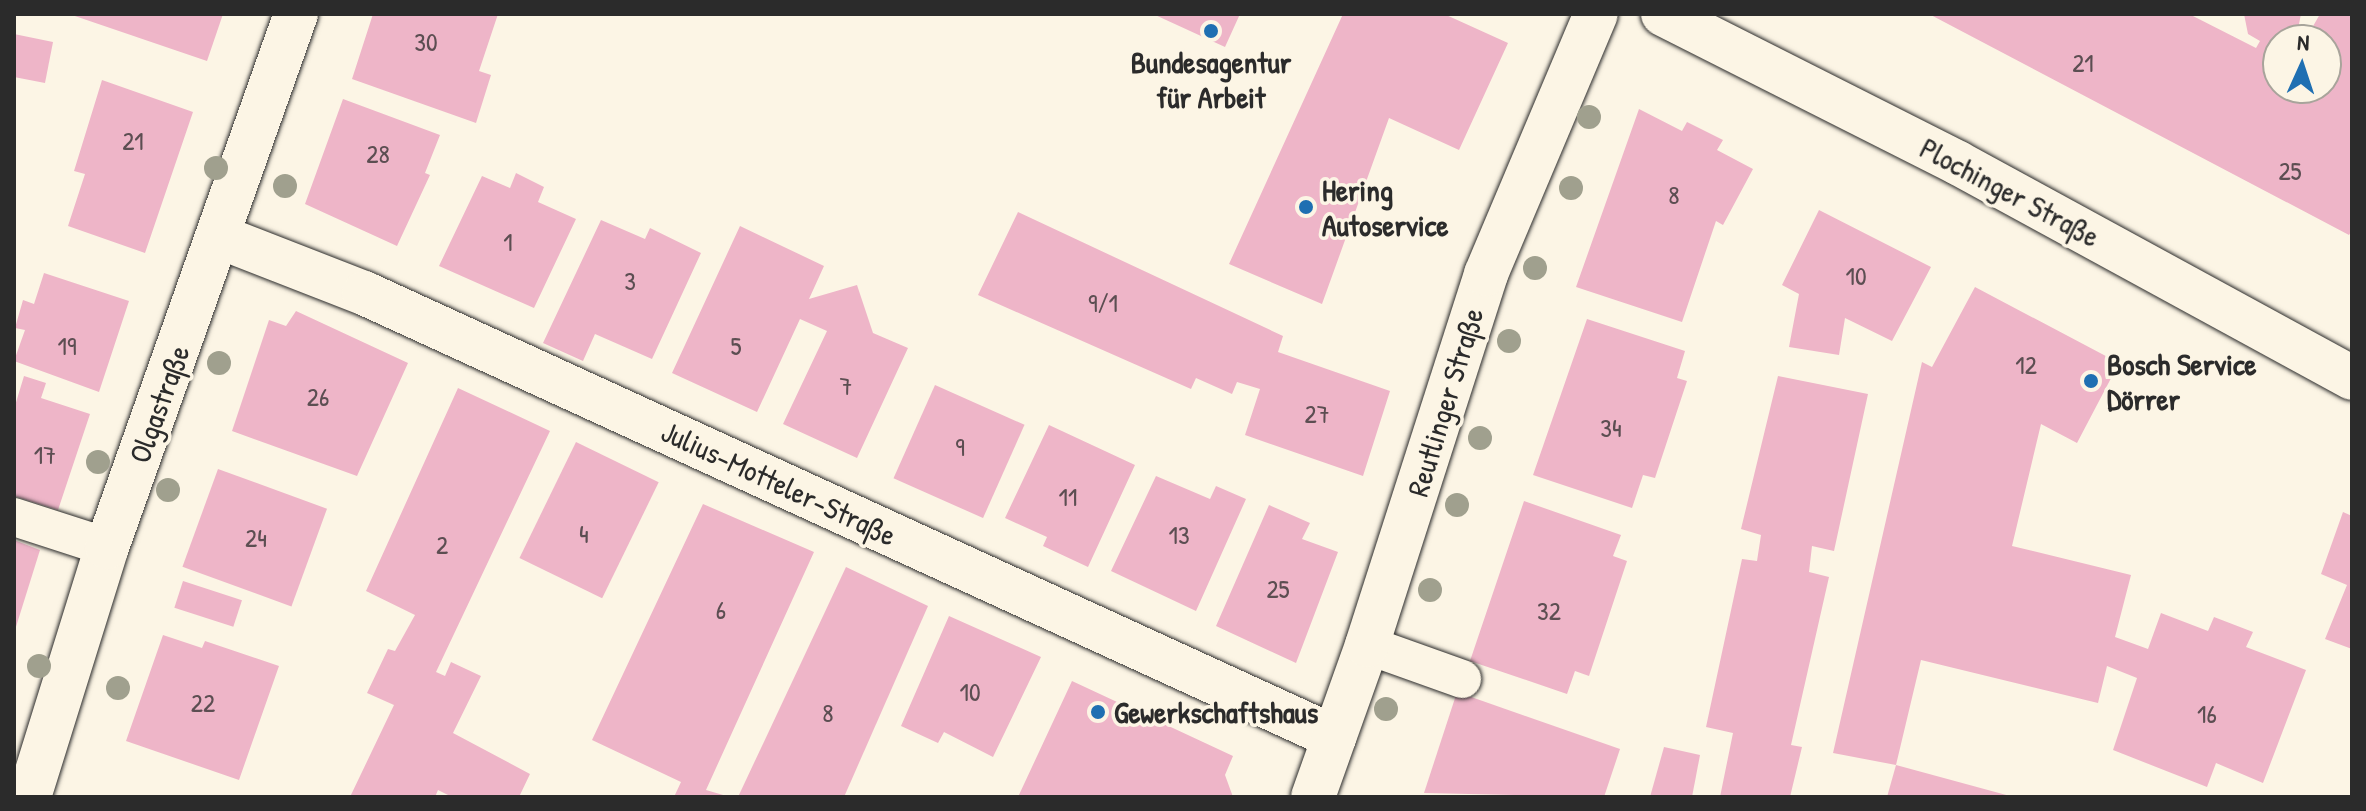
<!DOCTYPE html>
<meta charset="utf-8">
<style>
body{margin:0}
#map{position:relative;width:2366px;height:811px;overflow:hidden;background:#fcf5e5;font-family:"Patrick Hand",sans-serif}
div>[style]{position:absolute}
.building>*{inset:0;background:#eeb5c8;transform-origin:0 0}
.roads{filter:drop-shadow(0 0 2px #2b2b2b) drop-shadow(0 0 2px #2b2b2b)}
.lane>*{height:38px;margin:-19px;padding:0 19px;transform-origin:19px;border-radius:19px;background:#fcf5e5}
.street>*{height:44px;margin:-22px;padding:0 22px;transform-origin:22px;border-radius:22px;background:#fcf5e5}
.secondary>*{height:44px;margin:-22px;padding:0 22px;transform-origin:22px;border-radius:22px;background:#fcf5e5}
.trees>*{width:24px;height:24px;margin:-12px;border-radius:50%;background:#a0a08e}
.dots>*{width:22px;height:22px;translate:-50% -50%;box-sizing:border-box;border:4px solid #fcf5e5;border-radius:50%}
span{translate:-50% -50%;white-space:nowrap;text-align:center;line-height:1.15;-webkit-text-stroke:7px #fcf5e5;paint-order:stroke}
.number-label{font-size:26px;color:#5c4e52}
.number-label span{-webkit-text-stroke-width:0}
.poi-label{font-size:30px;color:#2b2b2b;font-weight:700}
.left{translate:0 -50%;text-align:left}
.street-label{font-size:30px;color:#2b2b2b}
.frame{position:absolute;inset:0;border:16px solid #2b2b2b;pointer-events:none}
.north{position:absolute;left:2262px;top:24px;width:80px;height:80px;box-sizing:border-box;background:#fcf5e5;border:2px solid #a8a49b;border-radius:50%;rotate:3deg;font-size:22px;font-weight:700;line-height:32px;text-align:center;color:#2b2b2b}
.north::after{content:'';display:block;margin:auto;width:28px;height:36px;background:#1f6fb2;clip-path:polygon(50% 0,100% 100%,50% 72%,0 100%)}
</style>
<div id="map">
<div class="building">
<i style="clip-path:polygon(69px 14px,223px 14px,207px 61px)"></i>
<i style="clip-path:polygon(373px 14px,498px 14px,479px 71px,491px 75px,476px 123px,352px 79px)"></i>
<i style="clip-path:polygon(1153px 14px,1240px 14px,1225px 47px)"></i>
<i style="clip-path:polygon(1343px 14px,1444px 14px,1508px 43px,1459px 150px,1389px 118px,1322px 304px,1229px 264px)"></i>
<i style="clip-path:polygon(evenodd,1929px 14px,2189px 14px,2256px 48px,2260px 41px,2248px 34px,2244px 14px,2301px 14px,2298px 29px,2308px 35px,2320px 14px,2352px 14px,2352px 230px,2349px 235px,1929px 14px,2278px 40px,2326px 40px,2326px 88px,2278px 88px,2278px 40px)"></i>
<i style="clip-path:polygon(14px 34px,53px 42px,45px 83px,14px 77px)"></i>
<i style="clip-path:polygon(102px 80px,193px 112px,145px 253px,68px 226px,85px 174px,74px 171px)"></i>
<i style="clip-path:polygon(343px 99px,440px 135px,425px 173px,430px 175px,397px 246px,305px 204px)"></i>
<i style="clip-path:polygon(1639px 109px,1682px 131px,1687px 122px,1723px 140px,1717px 150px,1753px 169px,1723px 225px,1716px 221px,1682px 322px,1576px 287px)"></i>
<i style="clip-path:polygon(516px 173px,544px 187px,538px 202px,576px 219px,534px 308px,439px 266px,482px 176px,510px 188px)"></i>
<i style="clip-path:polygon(1819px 210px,1931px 267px,1892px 341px,1845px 318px,1839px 355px,1789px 347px,1799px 294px,1782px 285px)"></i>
<i style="clip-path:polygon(1018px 212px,1283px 336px,1278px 352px,1390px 391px,1363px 476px,1245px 435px,1260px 389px,1237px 382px,1232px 394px,1196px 378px,1191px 389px,978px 295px)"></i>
<i style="clip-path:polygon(601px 220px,645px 239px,650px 228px,701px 253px,652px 359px,595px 334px,583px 361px,543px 343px)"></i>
<i style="clip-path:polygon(740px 226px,824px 266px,809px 299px,857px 285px,873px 333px,908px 348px,857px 458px,783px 424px,827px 331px,800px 319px,757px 412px,672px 373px)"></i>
<i style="clip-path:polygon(44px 273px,129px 301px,99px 392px,14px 361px,25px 330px,15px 328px,23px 300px,34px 304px)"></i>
<i style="clip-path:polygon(1975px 287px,2119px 363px,2077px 443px,2041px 424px,2012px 546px,2131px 575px,2115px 637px,2148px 649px,2161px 613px,2208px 631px,2214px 617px,2253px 632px,2246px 647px,2306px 670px,2263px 783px,2216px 763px,2207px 787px,2113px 750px,2137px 678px,2107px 666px,2098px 703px,1921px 660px,1896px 765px,1833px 753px,1922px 362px,1932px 367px)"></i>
<i style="clip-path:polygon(296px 311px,408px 363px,357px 476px,232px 431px,269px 320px,286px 326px)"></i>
<i style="clip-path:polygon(1587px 319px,1685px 351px,1677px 378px,1687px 381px,1655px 478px,1643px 475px,1632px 508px,1533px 475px)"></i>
<i style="clip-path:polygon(24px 376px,46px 383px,41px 398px,90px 414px,58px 510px,14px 496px,14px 409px)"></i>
<i style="clip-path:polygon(1778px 376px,1868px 394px,1834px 551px,1812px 546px,1809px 572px,1829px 577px,1791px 745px,1802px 747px,1790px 797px,1720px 797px,1733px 733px,1706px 727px,1742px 559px,1757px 561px,1761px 535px,1741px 529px)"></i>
<i style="left:935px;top:385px;width:98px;height:102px;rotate:24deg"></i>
<i style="clip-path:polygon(458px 388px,550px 431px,436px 672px,445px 676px,451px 662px,481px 676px,453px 733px,530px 774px,519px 797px,452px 797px,438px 790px,435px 797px,350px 797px,394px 705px,367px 693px,388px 649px,395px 651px,415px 615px,366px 591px)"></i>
<i style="clip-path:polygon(1049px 425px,1135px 465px,1088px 567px,1043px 546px,1047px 537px,1005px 518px)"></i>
<i style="left:576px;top:442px;width:92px;height:129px;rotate:26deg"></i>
<i style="left:218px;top:469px;width:116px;height:104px;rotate:20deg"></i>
<i style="clip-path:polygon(1156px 476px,1210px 499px,1216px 486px,1246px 499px,1196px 611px,1111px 571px)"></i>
<i style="clip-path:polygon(1524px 501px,1621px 535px,1613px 556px,1627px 561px,1589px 676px,1575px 671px,1567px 694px,1470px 661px)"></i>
<i style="clip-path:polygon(703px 504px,814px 552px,706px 790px,730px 797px,674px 797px,681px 782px,592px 740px)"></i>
<i style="clip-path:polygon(1269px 505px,1310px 523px,1302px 539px,1338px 552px,1296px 663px,1216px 626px)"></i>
<i style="clip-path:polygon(2343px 512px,2352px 516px,2352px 649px,2325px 639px,2347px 585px,2321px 574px)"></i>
<i style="clip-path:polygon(14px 540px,40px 550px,15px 630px,14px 630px)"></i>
<i style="clip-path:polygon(846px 567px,928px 606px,844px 797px,738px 797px)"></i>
<i style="left:183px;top:581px;width:62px;height:28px;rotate:18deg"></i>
<i style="clip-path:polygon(949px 616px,1041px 657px,993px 757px,944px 732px,938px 743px,901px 726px)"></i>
<i style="clip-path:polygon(163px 635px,202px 648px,205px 641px,279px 666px,239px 780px,126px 741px)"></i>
<i style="clip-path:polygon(1072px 681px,1233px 756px,1225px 775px,1233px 797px,1018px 797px)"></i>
<i style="clip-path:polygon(1457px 692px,1620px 749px,1604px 797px,1424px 793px)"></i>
<i style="clip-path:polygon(1664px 747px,1700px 755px,1692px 797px,1650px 797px)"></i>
<i style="clip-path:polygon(1896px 765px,2010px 796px,2010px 797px,1887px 797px)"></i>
</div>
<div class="roads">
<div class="lane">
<i style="left:14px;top:517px;width:98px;rotate:17.9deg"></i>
<i style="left:1367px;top:645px;width:101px;rotate:19.7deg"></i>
</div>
<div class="street">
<i style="left:220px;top:237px;width:155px;rotate:21.3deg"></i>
<i style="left:364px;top:293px;width:1067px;rotate:24.6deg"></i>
<i style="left:29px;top:797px;width:262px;rotate:-72.7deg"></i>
<i style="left:107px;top:547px;width:566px;rotate:-70.48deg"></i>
<i style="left:1313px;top:797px;width:161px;rotate:-70.4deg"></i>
<i style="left:1367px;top:645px;width:390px;rotate:-72.2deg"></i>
<i style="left:1486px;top:274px;width:282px;rotate:-67.1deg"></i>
</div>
<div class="secondary">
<i style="left:1663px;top:14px;width:330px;rotate:26.8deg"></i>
<i style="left:1958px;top:163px;width:449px;rotate:28.6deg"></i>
</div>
</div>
<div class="trees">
<i style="left:1589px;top:117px"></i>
<i style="left:216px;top:168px"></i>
<i style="left:285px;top:186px"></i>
<i style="left:1571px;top:188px"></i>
<i style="left:1535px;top:268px"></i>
<i style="left:1509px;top:341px"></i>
<i style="left:219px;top:363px"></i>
<i style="left:1480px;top:438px"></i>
<i style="left:98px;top:462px"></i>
<i style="left:168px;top:490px"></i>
<i style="left:1457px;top:505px"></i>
<i style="left:1430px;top:590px"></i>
<i style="left:39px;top:666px"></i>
<i style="left:118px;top:688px"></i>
<i style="left:1386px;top:709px"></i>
</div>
<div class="dots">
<i style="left:1211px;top:31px;background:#1f6fb2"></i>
<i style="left:1306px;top:207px;background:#1f6fb2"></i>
<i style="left:2091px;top:381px;background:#1f6fb2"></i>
<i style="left:1098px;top:712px;background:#1f6fb2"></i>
</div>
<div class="number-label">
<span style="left:426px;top:42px">30</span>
<span style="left:2083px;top:63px">21</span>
<span style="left:133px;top:141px">21</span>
<span style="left:378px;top:154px">28</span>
<span style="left:2290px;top:171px">25</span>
<span style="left:1674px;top:195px">8</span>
<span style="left:508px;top:242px">1</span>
<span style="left:1856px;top:276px">10</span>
<span style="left:630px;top:281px">3</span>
<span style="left:1103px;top:303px">9/1</span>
<span style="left:67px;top:346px">19</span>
<span style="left:736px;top:346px">5</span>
<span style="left:2026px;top:365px">12</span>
<span style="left:846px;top:386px">7</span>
<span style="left:318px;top:397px">26</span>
<span style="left:1317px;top:414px">27</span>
<span style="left:1611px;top:428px">34</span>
<span style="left:960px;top:447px">9</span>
<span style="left:45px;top:455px">17</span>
<span style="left:1068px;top:497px">11</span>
<span style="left:584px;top:534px">4</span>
<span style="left:1179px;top:535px">13</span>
<span style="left:256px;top:538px">24</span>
<span style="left:442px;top:545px">2</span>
<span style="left:1278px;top:589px">25</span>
<span style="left:721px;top:610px">6</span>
<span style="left:1549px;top:611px">32</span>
<span style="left:970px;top:692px">10</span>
<span style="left:203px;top:703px">22</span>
<span style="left:828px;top:713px">8</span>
<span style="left:2207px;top:714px">16</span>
</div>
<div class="poi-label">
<span style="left:1211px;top:79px">Bundesagentur<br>für Arbeit</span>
<span class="left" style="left:1322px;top:207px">Hering<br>Autoservice</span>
<span class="left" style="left:2107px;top:381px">Bosch Service<br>Dörrer</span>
<span class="left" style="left:1114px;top:712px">Gewerkschaftshaus</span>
</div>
<div class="street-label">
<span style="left:2010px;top:192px;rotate:28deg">Plochinger Straße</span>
<span style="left:1445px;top:402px;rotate:-73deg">Reutlinger Straße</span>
<span style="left:159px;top:404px;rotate:-70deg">Olgastraße</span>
<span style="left:779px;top:483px;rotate:25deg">Julius-Motteler-Straße</span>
</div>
<div class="frame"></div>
<div class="north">N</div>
</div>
